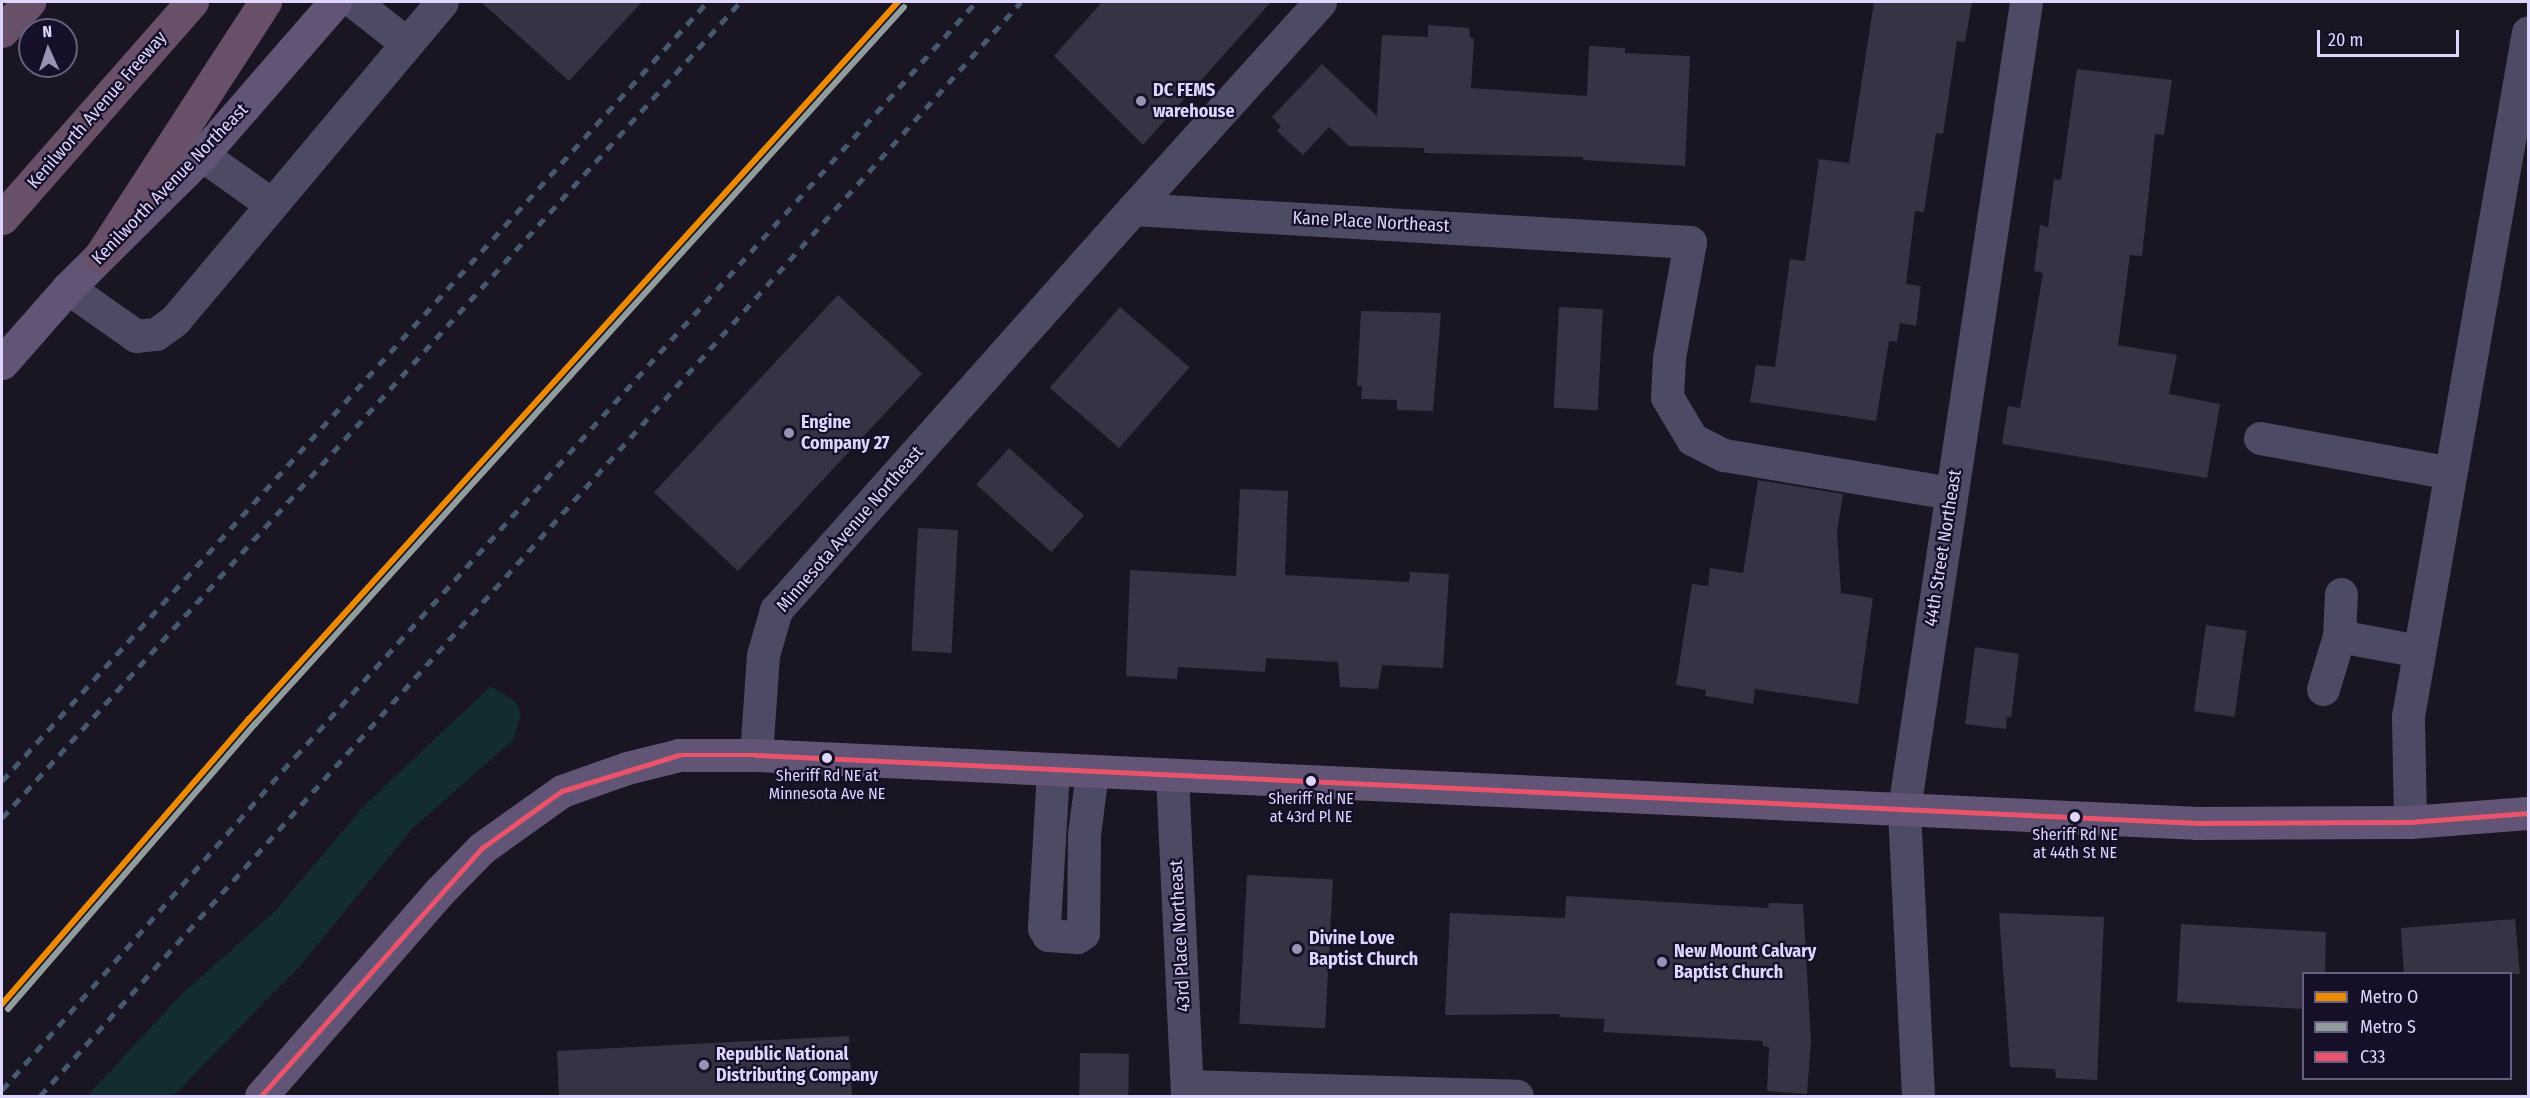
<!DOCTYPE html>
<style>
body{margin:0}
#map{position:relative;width:2530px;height:1098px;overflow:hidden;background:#191522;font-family:"Fira Sans Condensed",sans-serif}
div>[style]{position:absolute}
.green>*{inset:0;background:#132c30}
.building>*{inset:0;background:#383344;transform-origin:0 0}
.minor>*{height:33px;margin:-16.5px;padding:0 16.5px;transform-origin:16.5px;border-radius:16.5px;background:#4d4a63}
.major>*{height:33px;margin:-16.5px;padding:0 16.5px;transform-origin:16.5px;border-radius:16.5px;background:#625474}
.highway>*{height:33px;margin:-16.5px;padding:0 16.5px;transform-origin:16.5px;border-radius:16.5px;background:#685069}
.rail>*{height:4.5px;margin-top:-2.25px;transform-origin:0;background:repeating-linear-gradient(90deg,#46586d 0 9px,transparent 0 17px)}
.bus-1>*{height:4.5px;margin:-2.25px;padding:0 2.25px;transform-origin:2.25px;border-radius:2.25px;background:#e9536b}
.metro-1>*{height:6px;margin:-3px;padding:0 3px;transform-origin:3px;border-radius:3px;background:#ed8b00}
.metro-2>*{height:6px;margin:-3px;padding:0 3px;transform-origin:3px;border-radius:3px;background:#919d9d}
.dots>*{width:16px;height:16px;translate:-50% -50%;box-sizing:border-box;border:3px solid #160f28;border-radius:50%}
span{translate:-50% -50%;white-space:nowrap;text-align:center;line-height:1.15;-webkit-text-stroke:4.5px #160f28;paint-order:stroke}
.bus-label{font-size:16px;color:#ded6ff}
.poi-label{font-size:18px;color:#ded6ff;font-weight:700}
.left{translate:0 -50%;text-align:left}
.street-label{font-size:18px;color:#ded6ff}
.frame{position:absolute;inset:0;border:3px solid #ded6ff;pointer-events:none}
.legend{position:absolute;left:2302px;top:972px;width:210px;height:108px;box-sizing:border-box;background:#160f28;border:2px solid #665f7e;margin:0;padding:8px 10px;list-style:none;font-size:18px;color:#ded6ff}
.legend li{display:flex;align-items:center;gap:12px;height:30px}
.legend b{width:30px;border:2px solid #665f7e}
.north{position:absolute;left:18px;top:18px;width:60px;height:60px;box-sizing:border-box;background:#160f28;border:2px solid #665f7e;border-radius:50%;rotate:357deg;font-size:16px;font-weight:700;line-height:24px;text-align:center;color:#ded6ff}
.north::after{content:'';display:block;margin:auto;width:21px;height:27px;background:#9992b2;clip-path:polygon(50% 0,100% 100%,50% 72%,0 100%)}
.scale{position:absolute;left:2317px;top:30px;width:142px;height:27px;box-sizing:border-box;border:3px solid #ded6ff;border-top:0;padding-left:8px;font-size:18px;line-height:21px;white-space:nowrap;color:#ded6ff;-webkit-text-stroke:4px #160f28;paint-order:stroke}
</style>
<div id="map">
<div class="green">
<i style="clip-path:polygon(491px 686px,516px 702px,521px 715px,513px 740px,413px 828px,299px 967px,173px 1096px,87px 1096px,182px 994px,275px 911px,364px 806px)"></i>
</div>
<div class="building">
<i style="clip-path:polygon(481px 2px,642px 2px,569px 81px)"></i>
<i style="clip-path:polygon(1102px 2px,1271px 2px,1143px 145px,1054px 56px)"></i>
<i style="clip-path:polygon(1874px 2px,1972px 2px,1965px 42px,1957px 41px,1943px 134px,1936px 133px,1924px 212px,1915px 211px,1906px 284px,1921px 286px,1916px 326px,1900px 323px,1897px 342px,1889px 341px,1876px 421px,1750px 402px,1756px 365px,1775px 367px,1790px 259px,1805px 261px,1819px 159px,1849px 163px)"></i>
<i style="clip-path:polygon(1428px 25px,1469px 28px,1470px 38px,1474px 39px,1471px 88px,1587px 96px,1589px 46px,1625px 48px,1625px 53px,1690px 56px,1685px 166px,1583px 160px,1583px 157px,1424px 153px,1424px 148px,1349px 146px,1329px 127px,1303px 155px,1277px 131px,1281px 126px,1272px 117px,1322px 64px,1377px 116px,1382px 35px,1428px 37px)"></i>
<i style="clip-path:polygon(2077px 69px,2172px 80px,2164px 135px,2155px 134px,2142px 256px,2130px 255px,2118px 345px,2177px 355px,2169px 394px,2220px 404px,2207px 478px,2002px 444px,2008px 406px,2020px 408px,2043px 273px,2034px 271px,2040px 225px,2048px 227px,2054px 179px,2061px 180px)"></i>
<i style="left:838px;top:295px;width:115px;height:270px;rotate:43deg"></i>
<i style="left:1120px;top:307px;width:92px;height:107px;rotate:41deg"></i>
<i style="left:1559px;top:307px;width:44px;height:101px;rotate:3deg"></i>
<i style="clip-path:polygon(1361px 311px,1441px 313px,1433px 411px,1397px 410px,1397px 400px,1361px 399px,1362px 386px,1357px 386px)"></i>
<i style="left:1009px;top:448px;width:101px;height:49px;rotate:42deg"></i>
<i style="clip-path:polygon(1758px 480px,1843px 494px,1837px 531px,1841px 593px,1873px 598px,1858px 704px,1755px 689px,1753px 704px,1705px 696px,1706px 690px,1676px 685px,1692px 584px,1708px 586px,1710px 568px,1743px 573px)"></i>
<i style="clip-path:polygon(1240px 489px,1288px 491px,1285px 575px,1409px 582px,1410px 572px,1449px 574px,1443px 668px,1382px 665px,1378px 689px,1340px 687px,1338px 662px,1266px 658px,1265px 672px,1178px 667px,1177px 679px,1126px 676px,1130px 570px,1236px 576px)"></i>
<i style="left:918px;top:528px;width:40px;height:123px;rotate:3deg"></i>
<i style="left:2206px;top:625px;width:41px;height:87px;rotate:8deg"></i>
<i style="clip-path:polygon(1975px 647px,2019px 654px,2011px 718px,2007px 717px,2006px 729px,1965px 724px)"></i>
<i style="left:1247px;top:875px;width:86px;height:149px;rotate:3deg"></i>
<i style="clip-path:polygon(1566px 896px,1768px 908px,1769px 903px,1803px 904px,1811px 1041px,1807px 1094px,1767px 1091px,1769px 1047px,1763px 1046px,1763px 1041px,1603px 1032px,1605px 1019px,1559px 1017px,1560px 1014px,1445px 1015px,1450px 913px,1565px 918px)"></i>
<i style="clip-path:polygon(1999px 913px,2104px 917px,2097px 1080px,2056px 1078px,2055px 1069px,2010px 1067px)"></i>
<i style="clip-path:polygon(2515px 919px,2520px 974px,2404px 974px,2401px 928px)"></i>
<i style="clip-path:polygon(2181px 924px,2326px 932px,2325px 974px,2304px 974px,2304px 1009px,2177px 1002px)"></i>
<i style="clip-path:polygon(849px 1036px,852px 1096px,559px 1096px,557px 1051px)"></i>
<i style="left:1080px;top:1053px;width:49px;height:43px;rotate:1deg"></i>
</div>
<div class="minor">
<i style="left:354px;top:2px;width:65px;rotate:38.1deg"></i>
<i style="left:202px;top:155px;width:85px;rotate:35.4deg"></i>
<i style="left:1133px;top:209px;width:279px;rotate:-47.9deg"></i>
<i style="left:68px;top:288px;width:83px;rotate:35.2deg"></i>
<i style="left:136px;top:336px;width:20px;rotate:-6deg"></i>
<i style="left:156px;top:334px;width:24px;rotate:-36deg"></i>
<i style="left:175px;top:320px;width:415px;rotate:-50deg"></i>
<i style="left:2260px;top:438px;width:193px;rotate:10.4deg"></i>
<i style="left:2339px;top:636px;width:81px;rotate:10.6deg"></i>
<i style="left:2323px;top:689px;width:55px;rotate:-73.2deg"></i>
<i style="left:2339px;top:636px;width:42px;rotate:-87.3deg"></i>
<i style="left:756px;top:755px;width:100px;rotate:-86deg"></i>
<i style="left:763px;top:655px;width:47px;rotate:-73.9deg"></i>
<i style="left:776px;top:610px;width:537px;rotate:-48.32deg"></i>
<i style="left:1133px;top:209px;width:558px;rotate:3.39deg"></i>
<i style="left:1690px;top:242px;width:118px;rotate:100.3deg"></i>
<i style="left:1669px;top:358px;width:39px;rotate:93deg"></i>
<i style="left:1667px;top:397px;width:49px;rotate:59.2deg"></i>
<i style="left:1692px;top:439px;width:36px;rotate:27deg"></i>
<i style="left:1724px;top:455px;width:230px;rotate:9.5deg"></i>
<i style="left:1053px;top:770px;width:158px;rotate:93.3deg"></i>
<i style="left:1044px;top:928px;width:8px;rotate:60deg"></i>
<i style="left:1048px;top:935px;width:29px;rotate:4deg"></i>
<i style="left:1077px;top:937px;width:7px;rotate:-34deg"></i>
<i style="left:1083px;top:933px;width:99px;rotate:-89.4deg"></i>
<i style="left:1084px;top:834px;width:63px;rotate:-82.6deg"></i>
<i style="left:1172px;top:776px;width:320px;rotate:87.3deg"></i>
<i style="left:2410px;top:822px;width:106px;rotate:-91.1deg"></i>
<i style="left:2408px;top:716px;width:694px;rotate:-80.05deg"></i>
<i style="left:1187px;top:1086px;width:330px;rotate:1.7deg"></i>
<i style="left:1918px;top:1096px;width:287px;rotate:-92.8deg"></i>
<i style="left:1904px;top:809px;width:816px;rotate:-81.4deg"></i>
</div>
<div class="major">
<i style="left:2px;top:363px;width:100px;rotate:-48.7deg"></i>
<i style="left:68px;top:288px;width:189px;rotate:-44.8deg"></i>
<i style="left:202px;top:155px;width:203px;rotate:-49deg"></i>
<i style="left:261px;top:1096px;width:272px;rotate:-48.9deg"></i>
<i style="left:440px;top:891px;width:60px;rotate:-45.7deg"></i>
<i style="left:482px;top:848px;width:98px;rotate:-35.5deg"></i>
<i style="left:562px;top:791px;width:69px;rotate:-19.5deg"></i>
<i style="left:627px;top:768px;width:54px;rotate:-14deg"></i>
<i style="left:679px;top:755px;width:77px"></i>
<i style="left:756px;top:755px;width:1444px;rotate:2.7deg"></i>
<i style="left:2198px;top:823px;width:212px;rotate:-0.3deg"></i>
<i style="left:2410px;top:822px;width:118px;rotate:-4.4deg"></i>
</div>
<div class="highway">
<i style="left:2px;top:31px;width:40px;rotate:-47deg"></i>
<i style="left:2px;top:218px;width:288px;rotate:-48.7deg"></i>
<i style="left:100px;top:256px;width:303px;rotate:-57deg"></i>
</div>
<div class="rail">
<i style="left:2px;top:781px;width:1051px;rotate:-47.85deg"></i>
<i style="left:2px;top:818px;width:1100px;rotate:-47.87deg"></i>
<i style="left:2px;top:1090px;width:444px;rotate:-48.7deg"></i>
<i style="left:295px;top:757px;width:1017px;rotate:-47.95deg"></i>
<i style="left:40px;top:1096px;width:1469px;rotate:-48.12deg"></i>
</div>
<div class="bus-1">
<i style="left:261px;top:1096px;width:332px;rotate:-48.3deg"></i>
<i style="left:482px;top:848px;width:98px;rotate:-35.5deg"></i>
<i style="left:562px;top:791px;width:122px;rotate:-17.1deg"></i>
<i style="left:679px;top:755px;width:77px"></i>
<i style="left:756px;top:755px;width:1444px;rotate:2.7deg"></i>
<i style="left:2198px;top:823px;width:212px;rotate:-0.3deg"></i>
<i style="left:2410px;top:822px;width:118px;rotate:-4.4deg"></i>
</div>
<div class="metro-1">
<i style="left:2px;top:1004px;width:377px;rotate:-49.1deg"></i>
<i style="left:249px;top:719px;width:967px;rotate:-47.85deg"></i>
</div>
<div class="metro-2">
<i style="left:8px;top:1009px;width:377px;rotate:-49.1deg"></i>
<i style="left:255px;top:724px;width:967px;rotate:-47.85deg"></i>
</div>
<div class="dots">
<i style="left:1141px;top:101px;background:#9992b2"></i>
<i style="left:789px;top:433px;background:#9992b2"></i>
<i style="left:827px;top:758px;background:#ded6ff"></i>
<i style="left:1311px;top:781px;background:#ded6ff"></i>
<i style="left:2075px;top:817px;background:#ded6ff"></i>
<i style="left:1297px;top:949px;background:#9992b2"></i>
<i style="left:1662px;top:962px;background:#9992b2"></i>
<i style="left:704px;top:1065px;background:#9992b2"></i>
</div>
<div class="bus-label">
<span style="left:827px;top:785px">Sheriff Rd NE at<br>Minnesota Ave NE</span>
<span style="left:1311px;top:808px">Sheriff Rd NE<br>at 43rd Pl NE</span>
<span style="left:2075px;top:844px">Sheriff Rd NE<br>at 44th St NE</span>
</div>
<div class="poi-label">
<span class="left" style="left:1153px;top:101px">DC FEMS<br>warehouse</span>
<span class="left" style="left:801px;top:433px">Engine<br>Company 27</span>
<span class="left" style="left:1309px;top:949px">Divine Love<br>Baptist Church</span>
<span class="left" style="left:1674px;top:962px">New Mount Calvary<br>Baptist Church</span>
<span class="left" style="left:716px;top:1065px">Republic National<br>Distributing Company</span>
</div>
<div class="street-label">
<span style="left:97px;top:110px;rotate:-49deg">Kenilworth Avenue Freeway</span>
<span style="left:170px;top:184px;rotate:-46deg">Kenilworth Avenue Northeast</span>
<span style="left:1371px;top:222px;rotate:3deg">Kane Place Northeast</span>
<span style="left:850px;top:529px;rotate:-49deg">Minnesota Avenue Northeast</span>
<span style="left:1943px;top:548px;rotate:-81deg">44th Street Northeast</span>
<span style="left:1180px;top:936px;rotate:-93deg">43rd Place Northeast</span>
</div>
<div class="frame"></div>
<ul class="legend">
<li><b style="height:8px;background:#ed8b00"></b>Metro O</li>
<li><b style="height:8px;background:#919d9d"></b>Metro S</li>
<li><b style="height:8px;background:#e9536b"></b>C33</li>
</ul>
<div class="north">N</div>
<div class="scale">20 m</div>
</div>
